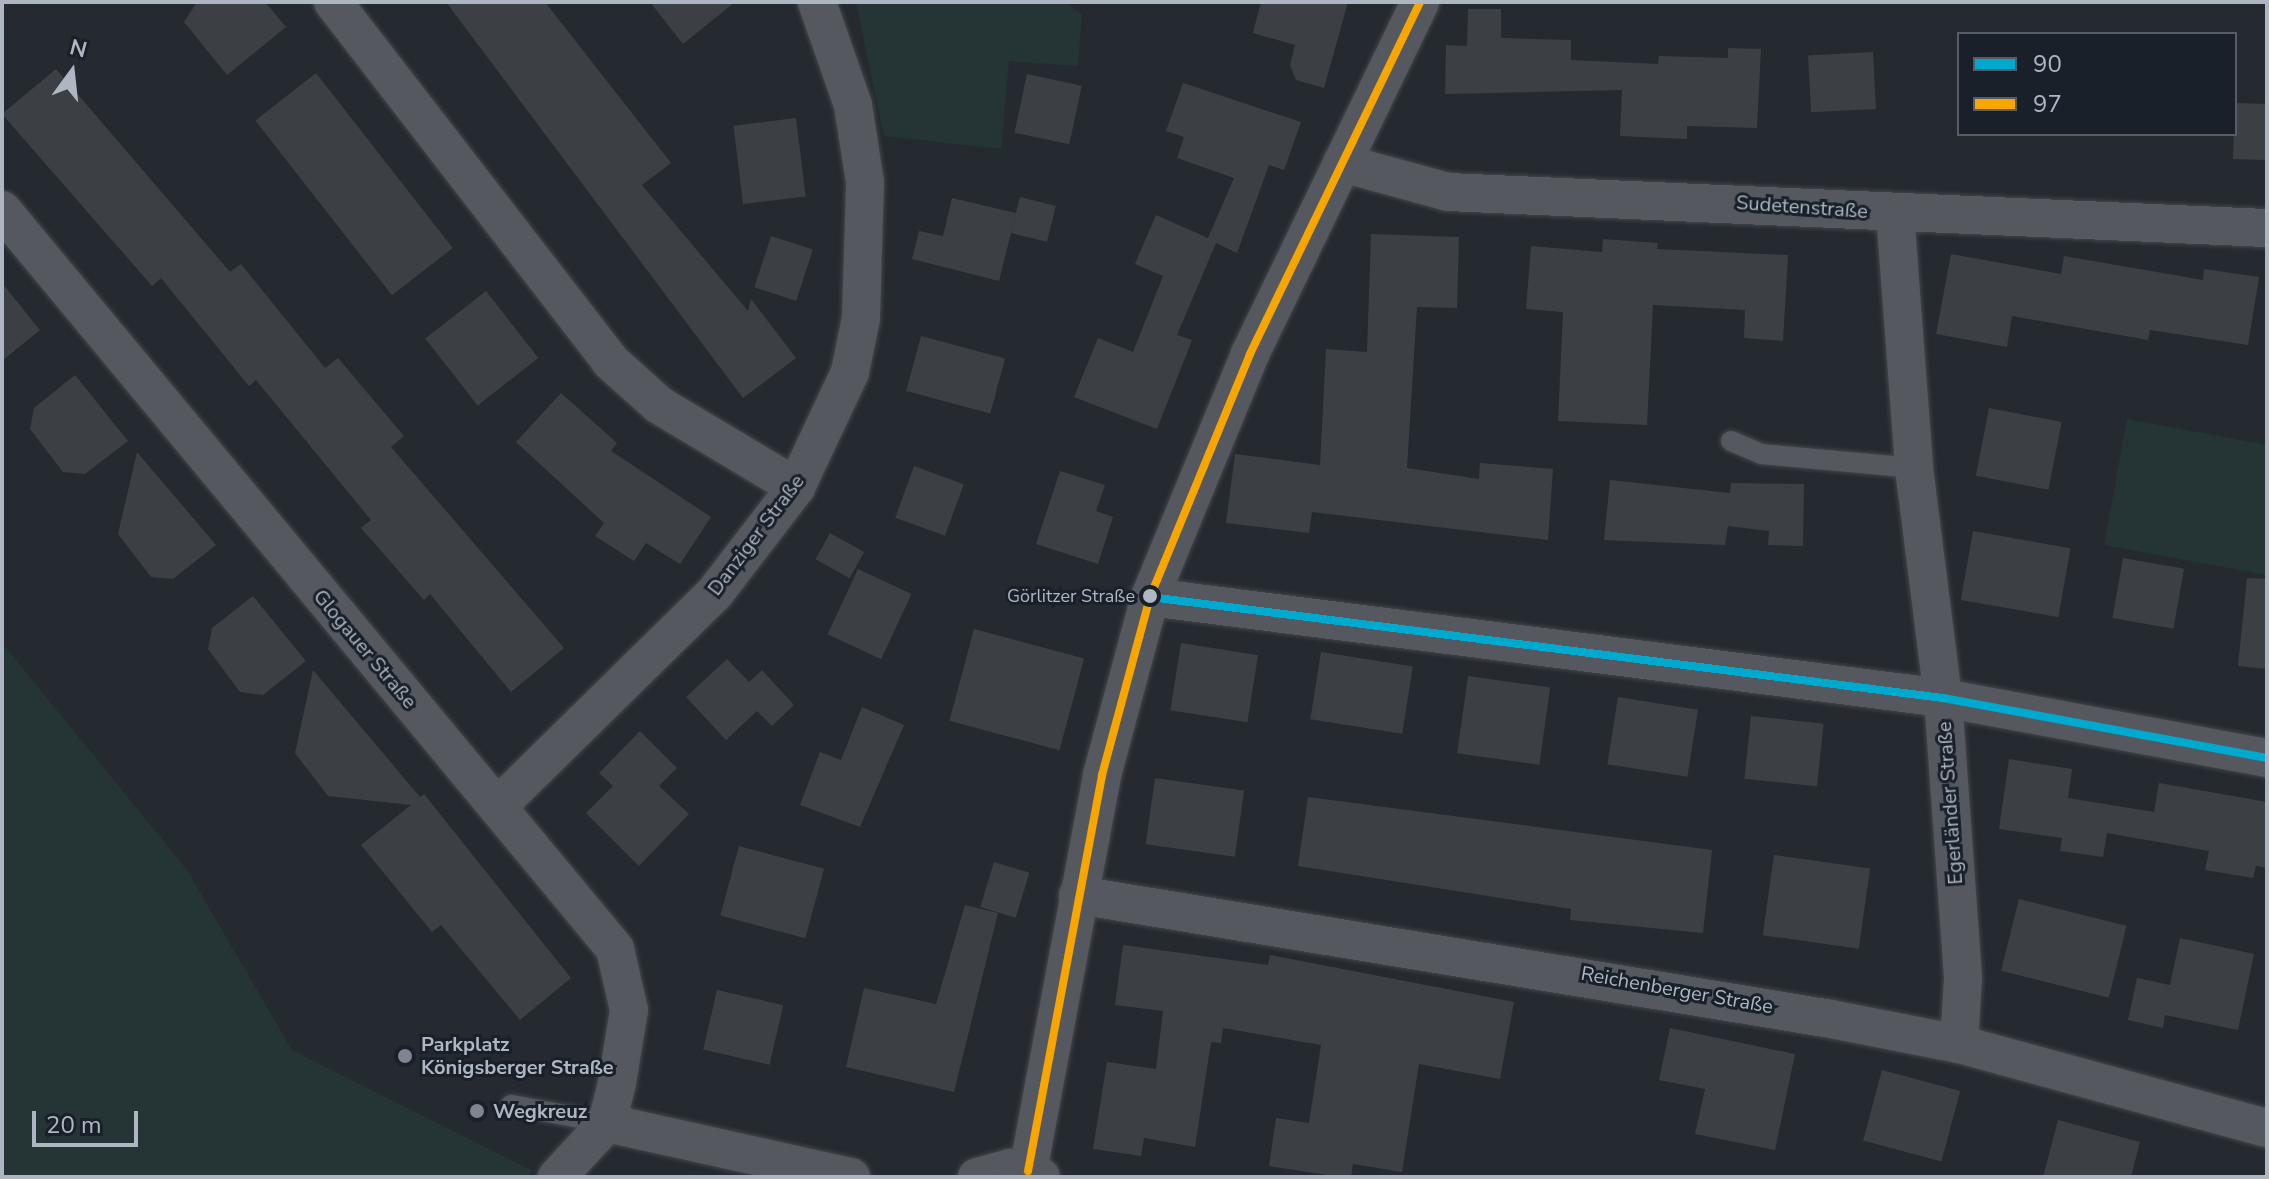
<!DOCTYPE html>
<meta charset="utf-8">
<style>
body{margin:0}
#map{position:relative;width:2269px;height:1179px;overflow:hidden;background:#252a30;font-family:"Nunito Sans",sans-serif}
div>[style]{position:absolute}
.green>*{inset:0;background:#253536}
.building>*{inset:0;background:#3c4045;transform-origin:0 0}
.roads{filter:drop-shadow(0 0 2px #42464b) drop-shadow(0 0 2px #42464b)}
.lane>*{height:20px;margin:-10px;padding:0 10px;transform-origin:10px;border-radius:10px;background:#55585e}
.street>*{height:38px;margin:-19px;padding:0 19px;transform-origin:19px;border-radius:19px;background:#55585e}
.bus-1>*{height:8px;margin:-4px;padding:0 4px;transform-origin:4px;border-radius:4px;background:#00a9ce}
.bus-2>*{height:8px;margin:-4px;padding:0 4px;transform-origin:4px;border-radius:4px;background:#f7a600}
.dots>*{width:22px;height:22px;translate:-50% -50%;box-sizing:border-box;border:4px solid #192029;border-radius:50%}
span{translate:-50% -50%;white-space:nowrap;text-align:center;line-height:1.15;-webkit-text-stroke:6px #192029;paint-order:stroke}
.bus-label{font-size:18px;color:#aeb6c2}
.right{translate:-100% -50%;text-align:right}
.street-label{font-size:20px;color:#aeb6c2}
.poi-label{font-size:20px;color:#aeb6c2;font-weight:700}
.left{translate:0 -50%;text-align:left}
.frame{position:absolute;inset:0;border:4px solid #aeb6c2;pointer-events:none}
.legend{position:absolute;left:1957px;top:32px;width:280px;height:104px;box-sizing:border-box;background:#192029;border:2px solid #555c66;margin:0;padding:10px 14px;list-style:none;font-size:24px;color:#aeb6c2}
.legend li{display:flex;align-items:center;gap:16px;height:40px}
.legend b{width:40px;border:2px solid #555c66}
.north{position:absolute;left:32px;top:32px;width:80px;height:80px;-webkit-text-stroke:6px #192029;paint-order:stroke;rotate:15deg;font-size:22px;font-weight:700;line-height:32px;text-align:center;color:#aeb6c2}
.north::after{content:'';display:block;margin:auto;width:28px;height:36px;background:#aeb6c2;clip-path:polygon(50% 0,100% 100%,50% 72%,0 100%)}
.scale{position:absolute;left:32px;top:1111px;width:106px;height:36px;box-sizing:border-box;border:4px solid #aeb6c2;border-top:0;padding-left:10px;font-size:24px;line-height:28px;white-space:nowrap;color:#aeb6c2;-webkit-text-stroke:6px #192029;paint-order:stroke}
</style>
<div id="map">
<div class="green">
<i style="clip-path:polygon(856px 2px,1066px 2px,1082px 15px,1078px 66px,1009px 61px,1001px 149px,884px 136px)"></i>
<i style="clip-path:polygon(2127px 419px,2267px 445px,2267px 575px,2104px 545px)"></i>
<i style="clip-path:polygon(2px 643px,187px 870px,292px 1050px,533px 1171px,526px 1177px,2px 1177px)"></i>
</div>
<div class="building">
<i style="clip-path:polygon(197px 2px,265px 2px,286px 27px,227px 75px,184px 22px)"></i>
<i style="clip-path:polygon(446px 2px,545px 2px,671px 163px,642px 185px,748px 311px,751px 299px,796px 358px,743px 398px)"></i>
<i style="clip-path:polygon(650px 2px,735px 2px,683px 44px)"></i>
<i style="clip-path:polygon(1261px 2px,1348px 2px,1324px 88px,1296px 80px,1290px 65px,1295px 45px,1253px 33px)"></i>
<i style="clip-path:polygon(1468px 9px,1501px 9px,1501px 38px,1571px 40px,1571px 60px,1658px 64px,1659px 56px,1728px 58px,1728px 48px,1761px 49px,1757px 128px,1687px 126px,1687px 139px,1620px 136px,1622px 90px,1445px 94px,1446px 45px,1467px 46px)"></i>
<i style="left:1873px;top:52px;width:57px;height:65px;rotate:87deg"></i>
<i style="clip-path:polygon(56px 69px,230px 272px,241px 264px,325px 368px,338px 358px,404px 436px,391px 447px,564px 648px,511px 692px,430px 594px,424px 600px,361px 528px,371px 520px,256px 380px,249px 386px,161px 278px,152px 286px,2px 114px)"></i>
<i style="left:316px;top:73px;width:222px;height:77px;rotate:52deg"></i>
<i style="left:1027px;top:74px;width:56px;height:60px;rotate:12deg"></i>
<i style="clip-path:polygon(1183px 83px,1301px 122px,1284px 170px,1269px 165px,1237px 253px,1216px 243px,1177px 335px,1192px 340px,1157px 429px,1074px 397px,1098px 338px,1133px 352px,1163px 276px,1135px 264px,1156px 215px,1208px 238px,1234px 178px,1177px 158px,1184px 137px,1166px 131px)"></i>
<i style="left:2235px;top:103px;width:32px;height:56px;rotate:2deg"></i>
<i style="left:796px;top:118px;width:79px;height:63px;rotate:83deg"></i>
<i style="left:1020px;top:197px;width:37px;height:37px;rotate:14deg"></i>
<i style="clip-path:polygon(952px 198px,1016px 213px,999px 281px,912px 259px,919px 231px,943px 236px)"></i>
<i style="clip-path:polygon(1371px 234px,1459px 237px,1457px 308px,1417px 307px,1407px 468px,1479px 479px,1480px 463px,1553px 469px,1548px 540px,1312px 512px,1309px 533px,1226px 523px,1235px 454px,1320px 465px,1326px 349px,1367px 352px)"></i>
<i style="left:771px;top:236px;width:44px;height:54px;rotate:18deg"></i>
<i style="clip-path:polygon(1603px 239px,1658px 243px,1657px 249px,1788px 255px,1783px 341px,1744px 338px,1745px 310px,1653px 305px,1647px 425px,1558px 421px,1563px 312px,1526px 309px,1531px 246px,1602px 252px)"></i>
<i style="clip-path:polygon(1951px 254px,2061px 274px,2064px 256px,2203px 280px,2204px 269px,2259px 277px,2248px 345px,2150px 330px,2148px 340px,2012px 316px,2007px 347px,1936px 334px)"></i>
<i style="clip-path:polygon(2px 283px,40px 330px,2px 361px)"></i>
<i style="left:486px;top:291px;width:85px;height:77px;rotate:52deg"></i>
<i style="left:921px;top:336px;width:87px;height:57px;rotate:15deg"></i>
<i style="clip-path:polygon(75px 375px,128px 441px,85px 474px,63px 472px,30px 429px,34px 408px)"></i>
<i style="clip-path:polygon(561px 393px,617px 443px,611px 451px,711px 517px,680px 564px,646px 543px,634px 561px,595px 536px,604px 523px,516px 442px)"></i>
<i style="left:1989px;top:408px;width:74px;height:69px;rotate:11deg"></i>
<i style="clip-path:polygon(137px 452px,216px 545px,173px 579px,151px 577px,118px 534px)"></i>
<i style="left:914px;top:466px;width:53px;height:55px;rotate:20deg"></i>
<i style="clip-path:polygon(1060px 471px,1105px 485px,1096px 511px,1113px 517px,1098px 564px,1036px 544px)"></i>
<i style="clip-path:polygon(1610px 480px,1730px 493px,1731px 483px,1804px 484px,1803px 546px,1768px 545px,1769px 531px,1728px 526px,1725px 545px,1604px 540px)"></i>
<i style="left:1973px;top:531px;width:99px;height:70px;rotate:10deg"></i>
<i style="left:830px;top:533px;width:39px;height:30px;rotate:29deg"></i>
<i style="left:2123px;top:558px;width:62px;height:61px;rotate:10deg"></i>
<i style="left:858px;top:569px;width:59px;height:72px;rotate:25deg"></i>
<i style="clip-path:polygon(2247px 578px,2267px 579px,2267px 669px,2238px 666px)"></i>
<i style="clip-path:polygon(253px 596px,306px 661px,263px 695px,240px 692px,208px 649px,212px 628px)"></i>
<i style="left:974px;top:629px;width:114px;height:95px;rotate:15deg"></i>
<i style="left:1181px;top:643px;width:78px;height:68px;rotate:9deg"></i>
<i style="left:1321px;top:652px;width:93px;height:68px;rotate:9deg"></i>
<i style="clip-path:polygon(727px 659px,749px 682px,762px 670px,794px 705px,772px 726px,757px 711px,726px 740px,686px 697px)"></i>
<i style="clip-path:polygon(313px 670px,420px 797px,424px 794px,571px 978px,520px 1020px,441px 925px,432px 932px,361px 845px,411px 805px,328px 796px,295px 753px)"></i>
<i style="left:1468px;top:676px;width:83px;height:78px;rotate:8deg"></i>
<i style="left:1618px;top:697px;width:81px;height:68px;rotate:9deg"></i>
<i style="clip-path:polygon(862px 707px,904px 725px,860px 827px,800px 805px,820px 752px,841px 760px)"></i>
<i style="left:1751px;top:716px;width:73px;height:63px;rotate:6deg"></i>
<i style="clip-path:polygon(640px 731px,677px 768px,659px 786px,689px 814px,639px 866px,586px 813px,613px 786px,599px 773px)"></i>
<i style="clip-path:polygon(2009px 759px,2072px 769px,2068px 798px,2154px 812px,2159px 783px,2267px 802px,2267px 868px,2256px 866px,2253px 878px,2205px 870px,2209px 851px,2107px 833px,2103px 857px,2060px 851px,2062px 838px,1999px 829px)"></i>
<i style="left:1155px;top:778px;width:90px;height:67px;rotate:8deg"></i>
<i style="clip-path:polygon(1308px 797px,1712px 850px,1703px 933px,1570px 920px,1571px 909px,1298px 866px)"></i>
<i style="left:739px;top:846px;width:88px;height:72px;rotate:15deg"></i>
<i style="left:1774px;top:855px;width:97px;height:81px;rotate:8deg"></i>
<i style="left:994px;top:862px;width:37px;height:47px;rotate:17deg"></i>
<i style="left:2019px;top:899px;width:111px;height:74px;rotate:14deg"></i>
<i style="clip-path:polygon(965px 905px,998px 913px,954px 1092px,846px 1067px,864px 988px,936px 1004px)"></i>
<i style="clip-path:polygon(2180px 938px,2254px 954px,2238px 1030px,2165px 1015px,2163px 1028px,2128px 1020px,2137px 978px,2170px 985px)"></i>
<i style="clip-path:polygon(1123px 945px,1268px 965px,1270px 955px,1514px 1002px,1500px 1079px,1419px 1064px,1402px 1172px,1353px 1164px,1351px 1177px,1341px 1177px,1269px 1166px,1276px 1118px,1309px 1123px,1321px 1045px,1223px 1028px,1221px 1043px,1211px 1042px,1195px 1147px,1144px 1138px,1141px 1156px,1093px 1149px,1107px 1062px,1156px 1069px,1163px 1011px,1115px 1005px)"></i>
<i style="left:717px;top:990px;width:68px;height:61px;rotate:13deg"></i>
<i style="clip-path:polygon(1670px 1028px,1795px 1054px,1775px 1150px,1695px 1134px,1705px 1089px,1659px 1080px)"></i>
<i style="left:1882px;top:1070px;width:81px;height:73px;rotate:15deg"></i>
<i style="clip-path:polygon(2058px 1120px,2140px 1142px,2131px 1177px,2043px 1177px)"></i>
</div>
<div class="roads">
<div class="lane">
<i style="left:1731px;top:441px;width:33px;rotate:23deg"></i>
<i style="left:1761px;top:454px;width:154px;rotate:5.2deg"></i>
<i style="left:511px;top:1105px;width:98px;rotate:10.6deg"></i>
</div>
<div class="street">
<i style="left:333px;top:2px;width:453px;rotate:52.3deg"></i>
<i style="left:610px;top:361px;width:66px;rotate:41.9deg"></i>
<i style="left:659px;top:405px;width:160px;rotate:30.9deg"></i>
<i style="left:1342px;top:163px;width:110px;rotate:15.3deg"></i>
<i style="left:1448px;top:192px;width:820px;rotate:2.52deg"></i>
<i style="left:2px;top:210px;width:960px;rotate:50.32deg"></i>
<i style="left:615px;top:949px;width:63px;rotate:77.1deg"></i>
<i style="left:629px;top:1010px;width:74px;rotate:99.3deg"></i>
<i style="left:617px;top:1083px;width:41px;rotate:104deg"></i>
<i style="left:607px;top:1123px;width:74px;rotate:132.8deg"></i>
<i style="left:1895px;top:213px;width:256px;rotate:85.7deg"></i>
<i style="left:1914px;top:468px;width:232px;rotate:82.8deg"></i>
<i style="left:1943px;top:698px;width:281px;rotate:85.9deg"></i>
<i style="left:1963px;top:978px;width:66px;rotate:93.5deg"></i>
<i style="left:1150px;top:597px;width:799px;rotate:7.26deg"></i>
<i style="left:1943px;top:698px;width:330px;rotate:10.5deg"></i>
<i style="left:499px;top:805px;width:301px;rotate:-44.5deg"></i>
<i style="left:714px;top:594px;width:135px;rotate:-52.5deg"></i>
<i style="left:796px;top:487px;width:127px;rotate:-64.8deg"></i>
<i style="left:850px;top:372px;width:55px;rotate:-78.5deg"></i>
<i style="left:861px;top:318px;width:136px;rotate:-88.3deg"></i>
<i style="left:865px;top:182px;width:78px;rotate:-98.9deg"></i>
<i style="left:853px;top:105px;width:109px;rotate:-109.3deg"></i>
<i style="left:1078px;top:895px;width:763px;rotate:9.35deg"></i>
<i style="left:1831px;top:1019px;width:130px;rotate:11.1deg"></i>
<i style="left:1959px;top:1044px;width:319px;rotate:15.3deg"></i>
<i style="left:607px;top:1123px;width:250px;rotate:12.5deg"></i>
<i style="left:1028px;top:1171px;width:403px;rotate:-79.4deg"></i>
<i style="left:1102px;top:775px;width:184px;rotate:-74.9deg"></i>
<i style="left:1150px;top:597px;width:263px;rotate:-67.6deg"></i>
<i style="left:1250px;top:354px;width:391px;rotate:-64.2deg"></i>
<i style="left:977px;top:1177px;width:34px;rotate:-15deg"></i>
<i style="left:1010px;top:1168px;width:32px;rotate:16deg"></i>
</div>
</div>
<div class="bus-1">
<i style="left:1150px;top:597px;width:799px;rotate:7.26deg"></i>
<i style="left:1943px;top:698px;width:330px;rotate:10.5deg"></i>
</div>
<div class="bus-2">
<i style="left:1028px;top:1171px;width:403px;rotate:-79.4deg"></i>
<i style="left:1102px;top:775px;width:184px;rotate:-74.9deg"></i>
<i style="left:1150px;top:597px;width:263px;rotate:-67.6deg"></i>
<i style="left:1250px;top:354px;width:391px;rotate:-64.2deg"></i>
</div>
<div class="dots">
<i style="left:1150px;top:596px;background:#aeb6c2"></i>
<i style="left:405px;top:1056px;background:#7e858f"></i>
<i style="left:477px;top:1111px;background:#7e858f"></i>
</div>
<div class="bus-label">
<span class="right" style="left:1135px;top:596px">Görlitzer Straße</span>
</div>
<div class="street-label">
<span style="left:1802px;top:207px;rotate:4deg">Sudetenstraße</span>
<span style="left:756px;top:535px;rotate:-53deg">Danziger Straße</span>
<span style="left:365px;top:649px;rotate:50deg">Glogauer Straße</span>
<span style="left:1950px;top:803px;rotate:-94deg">Egerländer Straße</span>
<span style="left:1677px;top:990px;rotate:10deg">Reichenberger Straße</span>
</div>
<div class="poi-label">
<span class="left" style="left:421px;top:1056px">Parkplatz<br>Königsberger Straße</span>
<span class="left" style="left:493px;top:1111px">Wegkreuz</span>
</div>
<div class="frame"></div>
<ul class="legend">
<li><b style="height:10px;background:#00a9ce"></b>90</li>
<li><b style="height:10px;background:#f7a600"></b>97</li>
</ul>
<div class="north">N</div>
<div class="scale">20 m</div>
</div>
